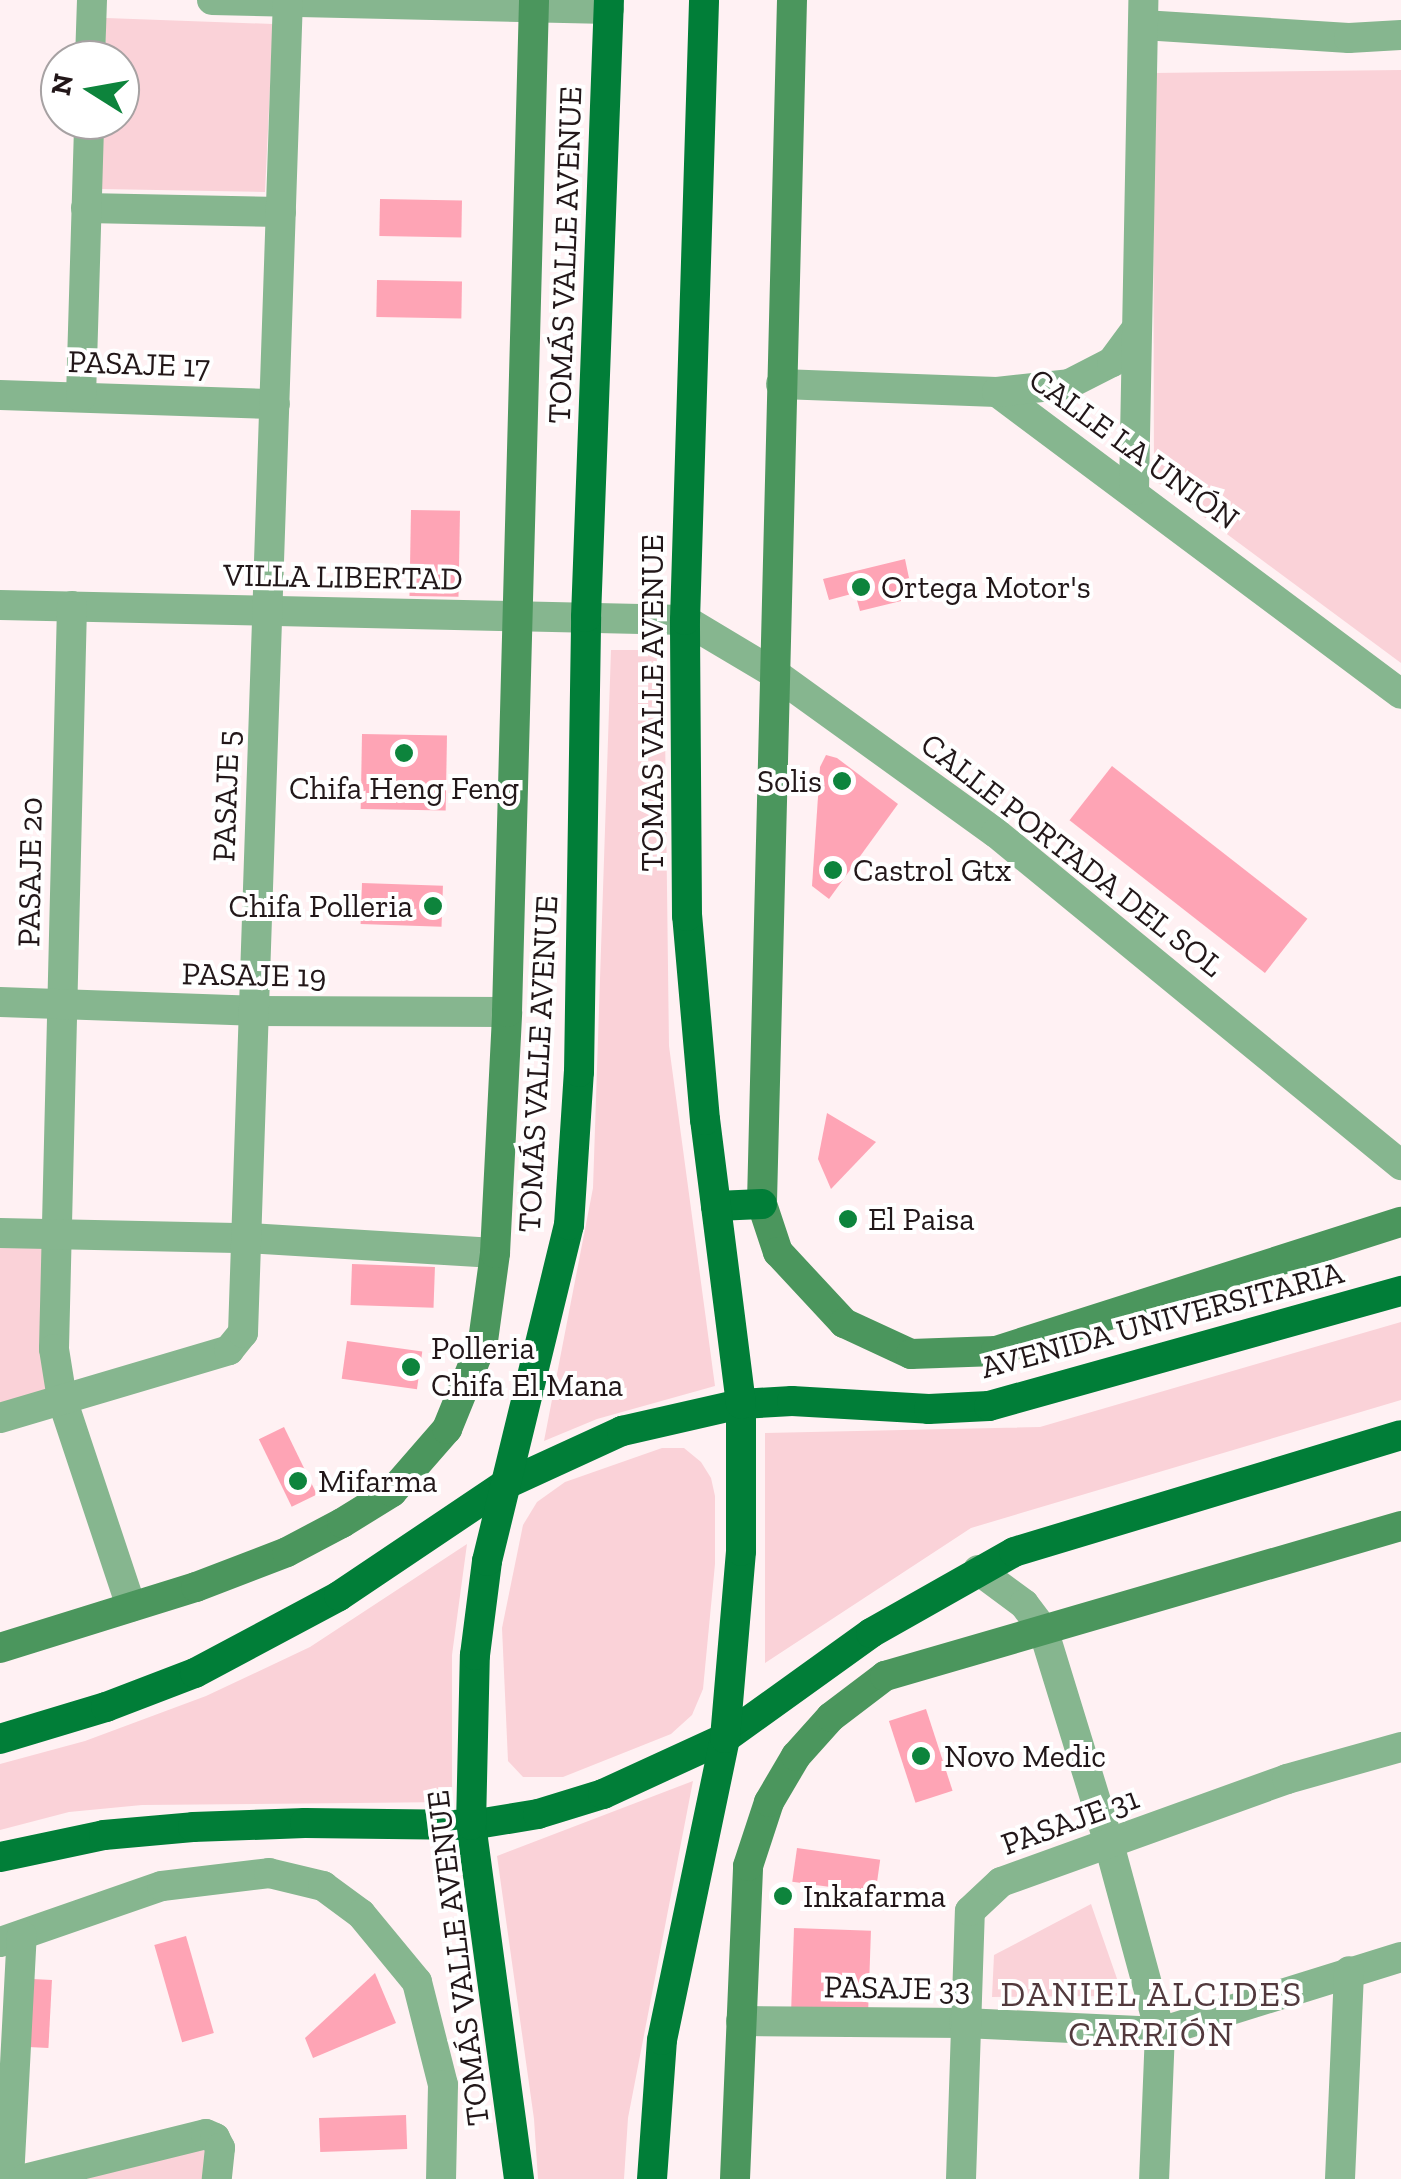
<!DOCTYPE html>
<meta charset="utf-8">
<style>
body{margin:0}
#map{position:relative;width:1401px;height:2179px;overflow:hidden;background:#fff1f3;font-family:"Zilla Slab",serif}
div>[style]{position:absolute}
.green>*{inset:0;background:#fad2d8}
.building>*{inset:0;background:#fea4b5;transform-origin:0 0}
.street>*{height:30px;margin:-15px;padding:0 15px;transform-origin:15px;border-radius:15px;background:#86b68f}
.secondary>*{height:30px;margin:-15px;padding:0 15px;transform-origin:15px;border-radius:15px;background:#4b965d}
.primary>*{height:30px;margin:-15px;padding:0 15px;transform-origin:15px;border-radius:15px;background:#017e38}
.dots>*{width:28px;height:28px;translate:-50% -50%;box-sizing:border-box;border:5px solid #fff;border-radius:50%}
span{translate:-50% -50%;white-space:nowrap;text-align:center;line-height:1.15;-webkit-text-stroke:8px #fff;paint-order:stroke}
.street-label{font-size:32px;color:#221719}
.poi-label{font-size:32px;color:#221719}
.left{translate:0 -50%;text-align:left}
.right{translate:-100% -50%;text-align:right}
.neighbourhood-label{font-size:35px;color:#52393d;letter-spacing:2.5px}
.north{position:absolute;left:40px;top:40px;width:100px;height:100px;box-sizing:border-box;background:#fff;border:2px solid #a7a2a3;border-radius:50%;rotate:281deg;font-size:28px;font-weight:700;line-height:40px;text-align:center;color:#221719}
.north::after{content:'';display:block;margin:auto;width:35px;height:45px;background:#0d843c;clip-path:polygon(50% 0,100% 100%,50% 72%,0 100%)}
</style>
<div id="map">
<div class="green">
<i style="clip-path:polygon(106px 18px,273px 24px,265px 192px,100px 189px,102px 120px,120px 120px,120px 60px,105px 60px)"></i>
<i style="clip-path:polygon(1401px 70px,1401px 663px,1154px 480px,1153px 73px)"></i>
<i style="clip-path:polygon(611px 650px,664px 650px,669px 1046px,715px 1386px,597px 1419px,544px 1441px,593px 1188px)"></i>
<i style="clip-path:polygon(0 1243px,43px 1245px,50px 1393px,0 1407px)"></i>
<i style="clip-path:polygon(1401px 1322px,1401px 1400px,971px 1528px,765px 1663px,765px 1433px,1040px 1427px)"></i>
<i style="clip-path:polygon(662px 1448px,684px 1448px,701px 1462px,711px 1478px,715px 1496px,715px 1564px,703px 1689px,692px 1715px,671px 1734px,563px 1777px,523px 1777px,508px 1761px,502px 1628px,523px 1525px,537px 1502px,565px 1482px)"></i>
<i style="clip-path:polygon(467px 1544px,452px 1655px,452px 1802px,142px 1805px,69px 1812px,0 1830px,0 1764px,85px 1741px,206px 1696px,310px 1647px)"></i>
<i style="clip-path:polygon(693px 1781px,628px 2118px,624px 2179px,538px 2179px,534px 2119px,497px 1856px)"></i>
<i style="clip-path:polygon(1091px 1904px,1123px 1996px,992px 1997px,994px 1955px)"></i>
<i style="clip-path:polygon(212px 2145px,210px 2179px,29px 2179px)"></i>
</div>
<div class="building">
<i style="left:380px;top:199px;width:82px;height:37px;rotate:1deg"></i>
<i style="left:377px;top:280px;width:85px;height:37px;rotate:1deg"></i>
<i style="left:411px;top:510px;width:49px;height:86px;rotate:1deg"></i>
<i style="clip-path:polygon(905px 559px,909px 578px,896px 581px,901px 601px,860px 611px,855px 593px,829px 600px,823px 579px)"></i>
<i style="left:362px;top:734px;width:85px;height:75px;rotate:1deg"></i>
<i style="clip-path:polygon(826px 755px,837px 758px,898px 804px,829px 899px,812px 886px,820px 767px)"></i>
<i style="left:1112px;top:766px;width:248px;height:69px;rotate:38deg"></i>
<i style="left:362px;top:883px;width:81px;height:41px;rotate:2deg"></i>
<i style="clip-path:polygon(827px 1113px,876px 1142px,831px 1189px,818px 1159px)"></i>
<i style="left:352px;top:1264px;width:83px;height:41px;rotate:2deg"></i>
<i style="left:347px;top:1341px;width:76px;height:38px;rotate:8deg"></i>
<i style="left:284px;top:1427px;width:75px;height:28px;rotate:64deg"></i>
<i style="left:926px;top:1709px;width:86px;height:39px;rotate:72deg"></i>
<i style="left:797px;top:1848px;width:84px;height:34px;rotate:8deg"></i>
<i style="left:794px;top:1928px;width:77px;height:81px;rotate:2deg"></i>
<i style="left:186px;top:1936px;width:101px;height:33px;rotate:74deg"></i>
<i style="clip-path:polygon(375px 1973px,396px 2023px,313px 2058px,305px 2038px)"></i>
<i style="left:32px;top:1979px;width:20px;height:68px;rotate:3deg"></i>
<i style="left:406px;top:2115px;width:34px;height:87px;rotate:88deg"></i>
</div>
<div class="street">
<i style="left:212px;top:0;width:397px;rotate:1.3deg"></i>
<i style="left:1143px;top:25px;width:206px;rotate:3.6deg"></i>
<i style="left:1349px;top:38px;width:52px;rotate:-3.3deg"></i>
<i style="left:90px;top:60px;width:60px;rotate:-88.1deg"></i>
<i style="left:86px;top:208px;width:195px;rotate:1.2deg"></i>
<i style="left:781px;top:384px;width:216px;rotate:2.1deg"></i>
<i style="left:997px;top:392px;width:504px;rotate:36.78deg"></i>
<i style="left:997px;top:392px;width:72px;rotate:-6.3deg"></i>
<i style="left:1069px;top:384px;width:48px;rotate:-27.1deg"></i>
<i style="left:1112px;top:362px;width:42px;rotate:-53.7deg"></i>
<i style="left:0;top:395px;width:275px;rotate:1.9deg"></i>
<i style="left:81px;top:397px;width:277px;rotate:-88.3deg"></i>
<i style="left:1134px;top:490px;width:490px;rotate:-88.9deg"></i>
<i style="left:0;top:605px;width:685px;rotate:1.25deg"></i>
<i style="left:685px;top:620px;width:104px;rotate:30.8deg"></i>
<i style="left:774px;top:673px;width:274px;rotate:35.8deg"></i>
<i style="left:996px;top:833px;width:524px;rotate:39.34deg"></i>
<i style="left:72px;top:606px;width:743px;rotate:91.39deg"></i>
<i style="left:54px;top:1349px;width:51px;rotate:80.9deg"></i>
<i style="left:62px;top:1399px;width:219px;rotate:71.6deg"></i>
<i style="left:0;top:1002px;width:253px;rotate:2deg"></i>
<i style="left:253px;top:1011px;width:254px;rotate:0.2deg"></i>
<i style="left:0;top:1233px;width:248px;rotate:1.2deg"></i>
<i style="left:248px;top:1238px;width:247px;rotate:3.5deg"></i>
<i style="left:0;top:1418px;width:239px;rotate:-16.5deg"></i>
<i style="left:229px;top:1350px;width:22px;rotate:-51deg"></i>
<i style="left:243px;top:1333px;width:1334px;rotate:-88.07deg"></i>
<i style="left:978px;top:1570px;width:57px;rotate:36.5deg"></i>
<i style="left:1024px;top:1604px;width:31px;rotate:53deg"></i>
<i style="left:1043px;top:1629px;width:225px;rotate:72.9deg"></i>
<i style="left:1109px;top:1844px;width:195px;rotate:74.8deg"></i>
<i style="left:1160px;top:2032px;width:147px;rotate:92.3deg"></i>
<i style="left:0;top:1942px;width:171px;rotate:-19.1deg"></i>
<i style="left:162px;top:1886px;width:108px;rotate:-6.9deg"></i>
<i style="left:269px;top:1873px;width:56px;rotate:13.5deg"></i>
<i style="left:323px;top:1886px;width:47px;rotate:36.4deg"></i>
<i style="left:361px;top:1914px;width:88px;rotate:50.5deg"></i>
<i style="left:417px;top:1982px;width:106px;rotate:75.8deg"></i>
<i style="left:443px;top:2085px;width:94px;rotate:91.2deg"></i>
<i style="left:741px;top:2021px;width:223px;rotate:0.5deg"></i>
<i style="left:964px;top:2023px;width:196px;rotate:2.6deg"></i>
<i style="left:1160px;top:2032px;width:252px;rotate:-17.3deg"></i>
<i style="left:9px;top:2179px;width:244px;rotate:-87deg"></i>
<i style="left:24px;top:2179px;width:187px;rotate:-13.9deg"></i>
<i style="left:206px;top:2134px;width:10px;rotate:24deg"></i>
<i style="left:215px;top:2138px;width:11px;rotate:63deg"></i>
<i style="left:220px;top:2148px;width:31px;rotate:96deg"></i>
<i style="left:961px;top:2179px;width:268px;rotate:-88.1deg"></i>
<i style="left:970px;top:1911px;width:42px;rotate:-43.1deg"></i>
<i style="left:1001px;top:1882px;width:304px;rotate:-19.8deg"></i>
<i style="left:1287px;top:1779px;width:118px;rotate:-15.7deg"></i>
<i style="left:1340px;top:2179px;width:208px;rotate:-87.5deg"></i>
</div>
<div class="secondary">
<i style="left:792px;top:0;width:1204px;rotate:91.43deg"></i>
<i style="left:762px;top:1204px;width:51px;rotate:71.6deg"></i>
<i style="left:778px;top:1252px;width:97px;rotate:47.1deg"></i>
<i style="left:844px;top:1323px;width:74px;rotate:24.8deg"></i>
<i style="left:911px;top:1354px;width:85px;rotate:-2deg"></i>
<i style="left:996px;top:1351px;width:425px;rotate:-17.7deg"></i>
<i style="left:0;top:1648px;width:205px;rotate:-17.3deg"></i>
<i style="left:196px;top:1587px;width:97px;rotate:-21deg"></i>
<i style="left:287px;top:1552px;width:62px;rotate:-27.8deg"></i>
<i style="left:342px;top:1523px;width:59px;rotate:-31.8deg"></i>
<i style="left:392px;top:1492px;width:84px;rotate:-48.9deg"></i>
<i style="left:447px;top:1429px;width:95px;rotate:-67.8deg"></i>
<i style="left:483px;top:1341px;width:89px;rotate:-82.2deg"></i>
<i style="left:495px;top:1253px;width:241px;rotate:-87.1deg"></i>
<i style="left:507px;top:1012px;width:1012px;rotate:-88.47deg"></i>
<i style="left:735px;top:2179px;width:313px;rotate:-87.6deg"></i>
<i style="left:748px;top:1866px;width:67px;rotate:-71.8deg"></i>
<i style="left:769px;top:1802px;width:53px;rotate:-59.6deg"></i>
<i style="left:796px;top:1756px;width:52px;rotate:-48.1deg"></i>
<i style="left:831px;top:1717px;width:68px;rotate:-37.2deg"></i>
<i style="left:885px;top:1676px;width:537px;rotate:-16.21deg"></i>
</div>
<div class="primary">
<i style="left:716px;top:1206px;width:46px;rotate:-2.5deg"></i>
<i style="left:0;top:1739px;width:111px;rotate:-16.8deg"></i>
<i style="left:106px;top:1707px;width:95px;rotate:-20.9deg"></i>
<i style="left:195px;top:1673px;width:163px;rotate:-28.1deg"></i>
<i style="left:339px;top:1596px;width:199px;rotate:-33.9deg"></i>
<i style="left:504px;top:1485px;width:130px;rotate:-24.6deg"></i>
<i style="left:622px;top:1431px;width:122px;rotate:-12.8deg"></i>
<i style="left:741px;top:1404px;width:51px;rotate:-3.4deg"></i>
<i style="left:792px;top:1401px;width:137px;rotate:3.3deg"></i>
<i style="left:929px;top:1409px;width:60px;rotate:-2.9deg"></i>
<i style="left:989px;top:1406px;width:428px;rotate:-15.6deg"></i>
<i style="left:0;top:1857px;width:106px;rotate:-11.9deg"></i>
<i style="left:104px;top:1835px;width:89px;rotate:-5.1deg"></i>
<i style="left:193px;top:1827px;width:112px;rotate:-2deg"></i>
<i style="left:305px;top:1823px;width:166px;rotate:0.7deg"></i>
<i style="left:471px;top:1825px;width:68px;rotate:-9.3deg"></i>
<i style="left:538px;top:1814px;width:68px;rotate:-17.1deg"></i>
<i style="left:603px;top:1794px;width:134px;rotate:-24.7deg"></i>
<i style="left:725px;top:1738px;width:180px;rotate:-35.7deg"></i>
<i style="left:871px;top:1633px;width:164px;rotate:-29.5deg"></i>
<i style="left:1014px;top:1552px;width:404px;rotate:-16.8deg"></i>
<i style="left:519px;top:2179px;width:357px;rotate:-97.7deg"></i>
<i style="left:471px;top:1825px;width:170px;rotate:-88.7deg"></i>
<i style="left:475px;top:1655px;width:95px;rotate:-82.7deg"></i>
<i style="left:487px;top:1561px;width:346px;rotate:-76.3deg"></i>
<i style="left:569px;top:1225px;width:153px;rotate:-86.3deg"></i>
<i style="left:579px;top:1072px;width:455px;rotate:-89.1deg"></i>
<i style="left:586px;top:617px;width:617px;rotate:-87.87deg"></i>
<i style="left:652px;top:2179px;width:139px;rotate:-85.9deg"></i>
<i style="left:662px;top:2040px;width:309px;rotate:-78.2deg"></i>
<i style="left:725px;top:1738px;width:188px;rotate:-85.1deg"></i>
<i style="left:741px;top:1551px;width:147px;rotate:-90deg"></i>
<i style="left:741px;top:1404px;width:286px;rotate:-97.2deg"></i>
<i style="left:705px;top:1120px;width:205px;rotate:-95deg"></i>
<i style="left:687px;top:916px;width:296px;rotate:-90.4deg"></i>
<i style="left:685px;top:620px;width:620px;rotate:-88.24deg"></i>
</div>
<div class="dots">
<i style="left:861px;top:587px;background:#0d843c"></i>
<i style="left:404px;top:753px;background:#0d843c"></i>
<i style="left:842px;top:781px;background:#0d843c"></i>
<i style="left:833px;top:870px;background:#0d843c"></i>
<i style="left:433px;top:906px;background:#0d843c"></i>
<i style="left:848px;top:1219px;background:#0d843c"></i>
<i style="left:411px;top:1367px;background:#0d843c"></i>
<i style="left:298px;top:1481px;background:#0d843c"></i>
<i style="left:921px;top:1756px;background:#0d843c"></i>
<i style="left:783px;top:1896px;background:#0d843c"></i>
</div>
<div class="street-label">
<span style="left:565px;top:255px;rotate:-88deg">TOMÁS VALLE AVENUE</span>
<span style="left:139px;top:364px;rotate:2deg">PASAJE 17</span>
<span style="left:1134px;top:449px;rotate:36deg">CALLE LA UNIÓN</span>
<span style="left:343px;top:577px;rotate:1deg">VILLA LIBERTAD</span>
<span style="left:652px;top:703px;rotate:-90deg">TOMAS VALLE AVENUE</span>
<span style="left:226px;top:796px;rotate:-88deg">PASAJE 5</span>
<span style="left:1072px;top:855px;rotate:38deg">CALLE PORTADA DEL SOL</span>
<span style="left:30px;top:872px;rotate:-89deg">PASAJE 20</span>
<span style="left:254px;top:975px;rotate:1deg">PASAJE 19</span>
<span style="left:538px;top:1064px;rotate:-87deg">TOMÁS VALLE AVENUE</span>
<span style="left:1162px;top:1320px;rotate:-15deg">AVENIDA UNIVERSITARIA</span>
<span style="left:1070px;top:1821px;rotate:-20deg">PASAJE 31</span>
<span style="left:458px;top:1958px;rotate:-97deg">TOMÁS VALLE AVENUE</span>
<span style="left:897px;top:1988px;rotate:1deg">PASAJE 33</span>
</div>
<div class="poi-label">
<span class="left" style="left:881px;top:587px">Ortega Motor's</span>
<span class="right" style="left:822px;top:781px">Solis</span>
<span style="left:404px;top:788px">Chifa Heng Feng</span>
<span class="left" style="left:853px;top:870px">Castrol Gtx</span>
<span class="right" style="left:413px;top:906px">Chifa Polleria</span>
<span class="left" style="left:868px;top:1219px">El Paisa</span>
<span class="left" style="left:431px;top:1367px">Polleria<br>Chifa El Mana</span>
<span class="left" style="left:318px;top:1481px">Mifarma</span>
<span class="left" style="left:944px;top:1756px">Novo Medic</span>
<span class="left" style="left:803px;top:1896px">Inkafarma</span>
</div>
<div class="neighbourhood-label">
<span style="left:1152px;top:2014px">DANIEL ALCIDES<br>CARRIÓN</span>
</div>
<div class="north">N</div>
</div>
